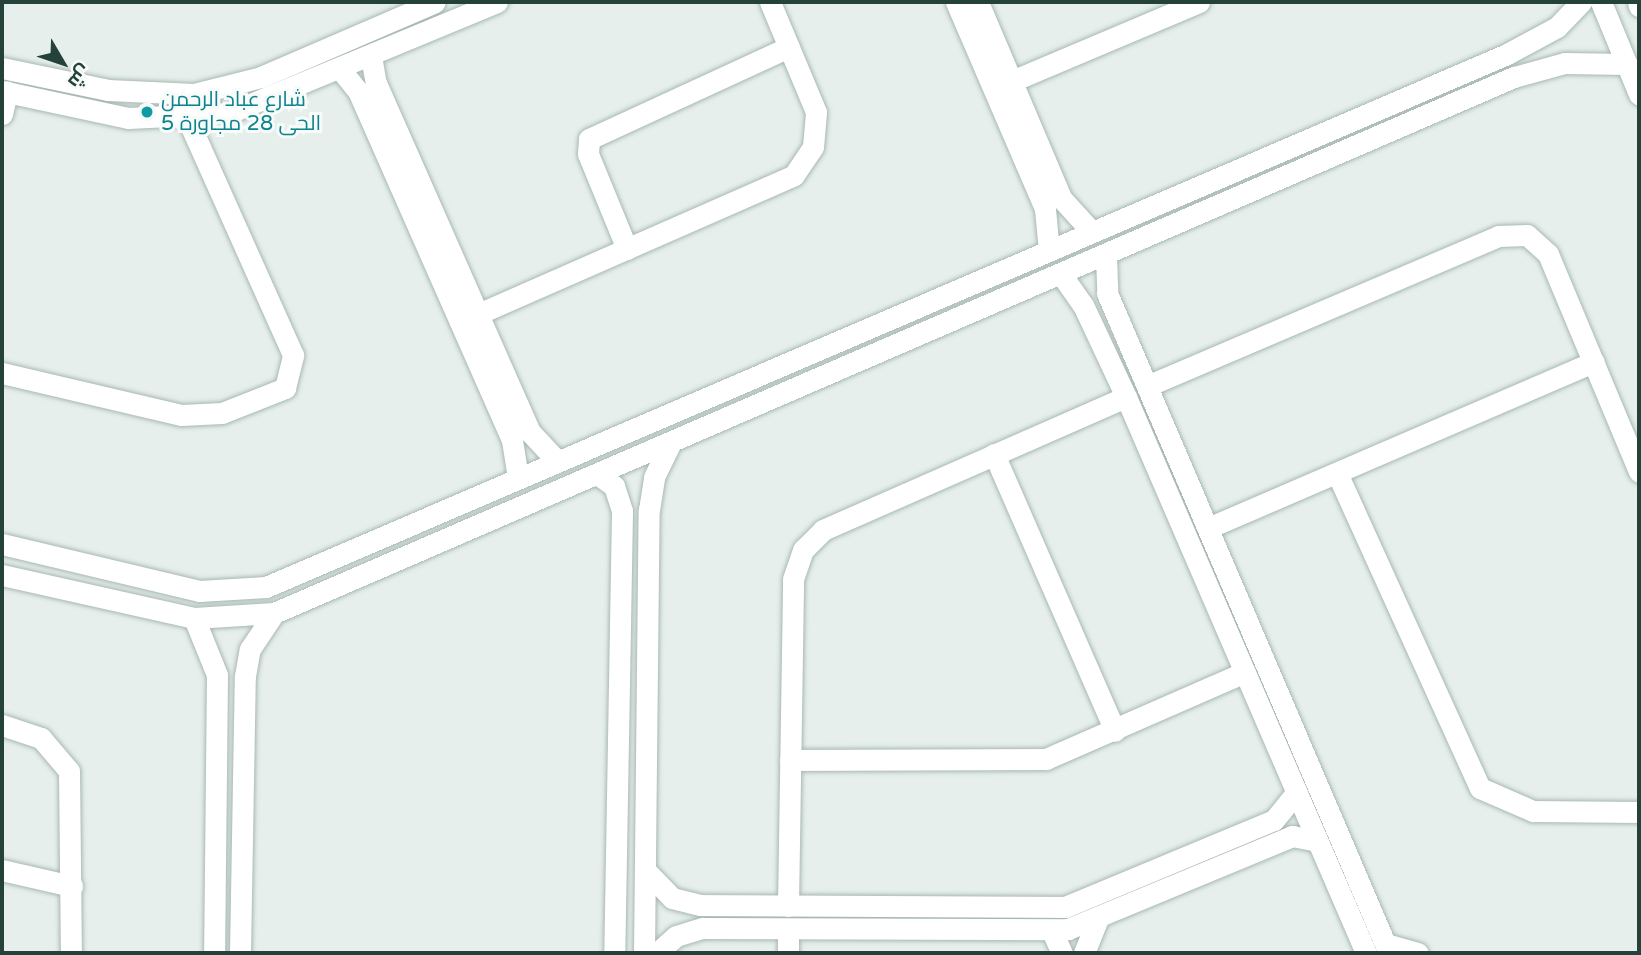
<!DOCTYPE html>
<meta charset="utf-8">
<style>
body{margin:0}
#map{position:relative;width:1641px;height:955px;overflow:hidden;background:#e6efeb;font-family:"Varela Round",Cairo,sans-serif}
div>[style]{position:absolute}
.roads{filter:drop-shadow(0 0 2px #a8b8b2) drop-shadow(0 0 2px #a8b8b2)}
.minor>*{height:21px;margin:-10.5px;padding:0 10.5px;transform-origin:10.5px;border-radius:10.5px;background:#fff}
.dots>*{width:19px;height:19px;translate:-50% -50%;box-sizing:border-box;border:4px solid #f7fbf9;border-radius:50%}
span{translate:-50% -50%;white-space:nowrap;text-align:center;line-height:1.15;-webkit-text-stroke:6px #f7fbf9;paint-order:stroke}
.culture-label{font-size:21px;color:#0d838f}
.left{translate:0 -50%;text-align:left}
.frame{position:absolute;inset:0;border:4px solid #24423a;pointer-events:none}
.north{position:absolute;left:28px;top:28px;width:70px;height:70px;-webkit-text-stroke:5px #f7fbf9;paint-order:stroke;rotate:129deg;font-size:19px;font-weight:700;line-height:28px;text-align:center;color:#24423a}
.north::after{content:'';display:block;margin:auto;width:24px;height:32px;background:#24423a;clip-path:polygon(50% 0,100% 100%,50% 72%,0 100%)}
</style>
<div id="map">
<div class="roads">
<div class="minor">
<i style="left:956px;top:2px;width:225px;rotate:66.7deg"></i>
<i style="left:1045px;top:209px;width:42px;rotate:84.6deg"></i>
<i style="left:978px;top:2px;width:213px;rotate:67deg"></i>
<i style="left:1061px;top:198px;width:46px;rotate:47.6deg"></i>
<i style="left:1601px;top:2px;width:100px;rotate:67.6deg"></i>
<i style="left:1638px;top:2px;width:4px;rotate:76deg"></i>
<i style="left:371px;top:56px;width:27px;rotate:80deg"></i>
<i style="left:376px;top:83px;width:381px;rotate:66.2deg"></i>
<i style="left:530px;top:432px;width:40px;rotate:47deg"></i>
<i style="left:2px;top:68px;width:108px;rotate:11.7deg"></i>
<i style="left:108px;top:90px;width:86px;rotate:2.7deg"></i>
<i style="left:194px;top:94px;width:69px;rotate:-14.2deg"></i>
<i style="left:261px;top:77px;width:189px;rotate:-23.3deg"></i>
<i style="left:340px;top:69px;width:28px;rotate:51deg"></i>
<i style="left:358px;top:91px;width:381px;rotate:66.2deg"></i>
<i style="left:512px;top:440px;width:38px;rotate:81deg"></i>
<i style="left:1012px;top:81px;width:203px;rotate:-22.9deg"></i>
<i style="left:2px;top:91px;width:129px;rotate:12.1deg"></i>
<i style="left:128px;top:118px;width:101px;rotate:-2.8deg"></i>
<i style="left:229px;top:113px;width:290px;rotate:-22.5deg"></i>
<i style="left:2px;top:114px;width:23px;rotate:-77deg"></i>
<i style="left:627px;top:249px;width:103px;rotate:-112.3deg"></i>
<i style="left:588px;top:154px;width:15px;rotate:-86deg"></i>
<i style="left:589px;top:139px;width:220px;rotate:-24.7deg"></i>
<i style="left:1106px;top:255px;width:38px;rotate:88deg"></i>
<i style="left:1107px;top:293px;width:718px;rotate:66.86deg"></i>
<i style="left:1061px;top:274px;width:38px;rotate:55deg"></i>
<i style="left:1083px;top:305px;width:102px;rotate:64.9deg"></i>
<i style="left:1126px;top:397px;width:606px;rotate:66.65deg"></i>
<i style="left:478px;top:314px;width:345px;rotate:-23.7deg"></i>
<i style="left:794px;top:175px;width:34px;rotate:-56deg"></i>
<i style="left:813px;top:147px;width:35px;rotate:-85deg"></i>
<i style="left:816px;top:112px;width:119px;rotate:-112.7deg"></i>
<i style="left:2px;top:373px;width:184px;rotate:13.2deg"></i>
<i style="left:181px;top:415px;width:41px;rotate:-2.8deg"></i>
<i style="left:222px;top:413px;width:68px;rotate:-21.6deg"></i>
<i style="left:285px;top:388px;width:34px;rotate:-76deg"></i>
<i style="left:293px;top:355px;width:257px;rotate:-114.1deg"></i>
<i style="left:1147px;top:386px;width:382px;rotate:-23.1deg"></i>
<i style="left:1498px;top:236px;width:29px;rotate:-2deg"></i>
<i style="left:1527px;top:235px;width:28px;rotate:42deg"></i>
<i style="left:1548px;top:254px;width:236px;rotate:67.3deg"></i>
<i style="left:994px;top:454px;width:302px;rotate:66.4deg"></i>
<i style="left:1337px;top:473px;width:346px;rotate:65.6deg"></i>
<i style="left:1480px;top:788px;width:58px;rotate:23.5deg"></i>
<i style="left:1533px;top:811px;width:106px;rotate:0.5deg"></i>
<i style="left:597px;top:474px;width:21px;rotate:35deg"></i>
<i style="left:614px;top:486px;width:26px;rotate:72deg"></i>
<i style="left:622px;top:511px;width:442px;rotate:91deg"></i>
<i style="left:1208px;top:528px;width:420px;rotate:-23.3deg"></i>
<i style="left:2px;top:544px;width:203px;rotate:13.4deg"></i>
<i style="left:199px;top:591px;width:67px;rotate:-3.4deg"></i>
<i style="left:266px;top:587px;width:1351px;rotate:-23.24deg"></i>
<i style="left:1507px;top:54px;width:57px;rotate:-28.4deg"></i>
<i style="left:1557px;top:27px;width:35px;rotate:-46deg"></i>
<i style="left:2px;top:575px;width:197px;rotate:12.6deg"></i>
<i style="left:194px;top:618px;width:80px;rotate:-3.6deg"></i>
<i style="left:274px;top:613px;width:1351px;rotate:-23.38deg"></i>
<i style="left:1514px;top:77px;width:53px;rotate:-15.4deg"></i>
<i style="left:1565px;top:63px;width:62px;rotate:0.9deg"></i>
<i style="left:194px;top:618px;width:61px;rotate:68deg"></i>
<i style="left:217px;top:675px;width:278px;rotate:90.6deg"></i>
<i style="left:2px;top:725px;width:41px;rotate:18.4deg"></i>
<i style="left:41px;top:738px;width:43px;rotate:49.7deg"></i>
<i style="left:69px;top:771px;width:182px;rotate:89.4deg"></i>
<i style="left:790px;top:760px;width:256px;rotate:-0.2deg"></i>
<i style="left:1046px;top:759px;width:217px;rotate:-23.6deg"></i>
<i style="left:2px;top:870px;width:72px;rotate:12.9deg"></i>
<i style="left:645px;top:870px;width:39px;rotate:46deg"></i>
<i style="left:672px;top:898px;width:29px;rotate:14deg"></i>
<i style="left:700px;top:905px;width:365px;rotate:0.3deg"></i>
<i style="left:1065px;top:907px;width:226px;rotate:-22.6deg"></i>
<i style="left:1274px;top:820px;width:36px;rotate:-51deg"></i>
<i style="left:788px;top:906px;width:327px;rotate:-89.1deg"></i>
<i style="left:793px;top:579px;width:31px;rotate:-71deg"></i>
<i style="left:803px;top:550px;width:28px;rotate:-45deg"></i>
<i style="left:823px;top:530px;width:331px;rotate:-23.7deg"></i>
<i style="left:1052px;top:931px;width:24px;rotate:66deg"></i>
<i style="left:1386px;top:944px;width:33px;rotate:16deg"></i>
<i style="left:240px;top:953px;width:277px;rotate:-89deg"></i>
<i style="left:245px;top:676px;width:27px;rotate:-80deg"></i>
<i style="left:250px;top:649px;width:43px;rotate:-56.3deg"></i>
<i style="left:644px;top:953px;width:443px;rotate:-89.4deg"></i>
<i style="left:649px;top:510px;width:33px;rotate:-81deg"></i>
<i style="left:654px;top:477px;width:39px;rotate:-64deg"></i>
<i style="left:657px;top:953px;width:25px;rotate:-42deg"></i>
<i style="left:676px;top:936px;width:28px;rotate:-17deg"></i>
<i style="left:703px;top:928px;width:365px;rotate:0.2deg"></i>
<i style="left:1068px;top:929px;width:243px;rotate:-22.5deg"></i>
<i style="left:1292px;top:836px;width:26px;rotate:11deg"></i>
<i style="left:788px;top:953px;width:24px;rotate:-90deg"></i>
<i style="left:1084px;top:953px;width:35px;rotate:-68deg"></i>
</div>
</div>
<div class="dots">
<i style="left:147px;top:112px;background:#0f9aa8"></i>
</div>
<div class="culture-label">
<span class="left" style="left:161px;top:112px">شارع عباد الرحمن<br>الحى 28 مجاورة 5</span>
</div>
<div class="frame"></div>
<div class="north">ش</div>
</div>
